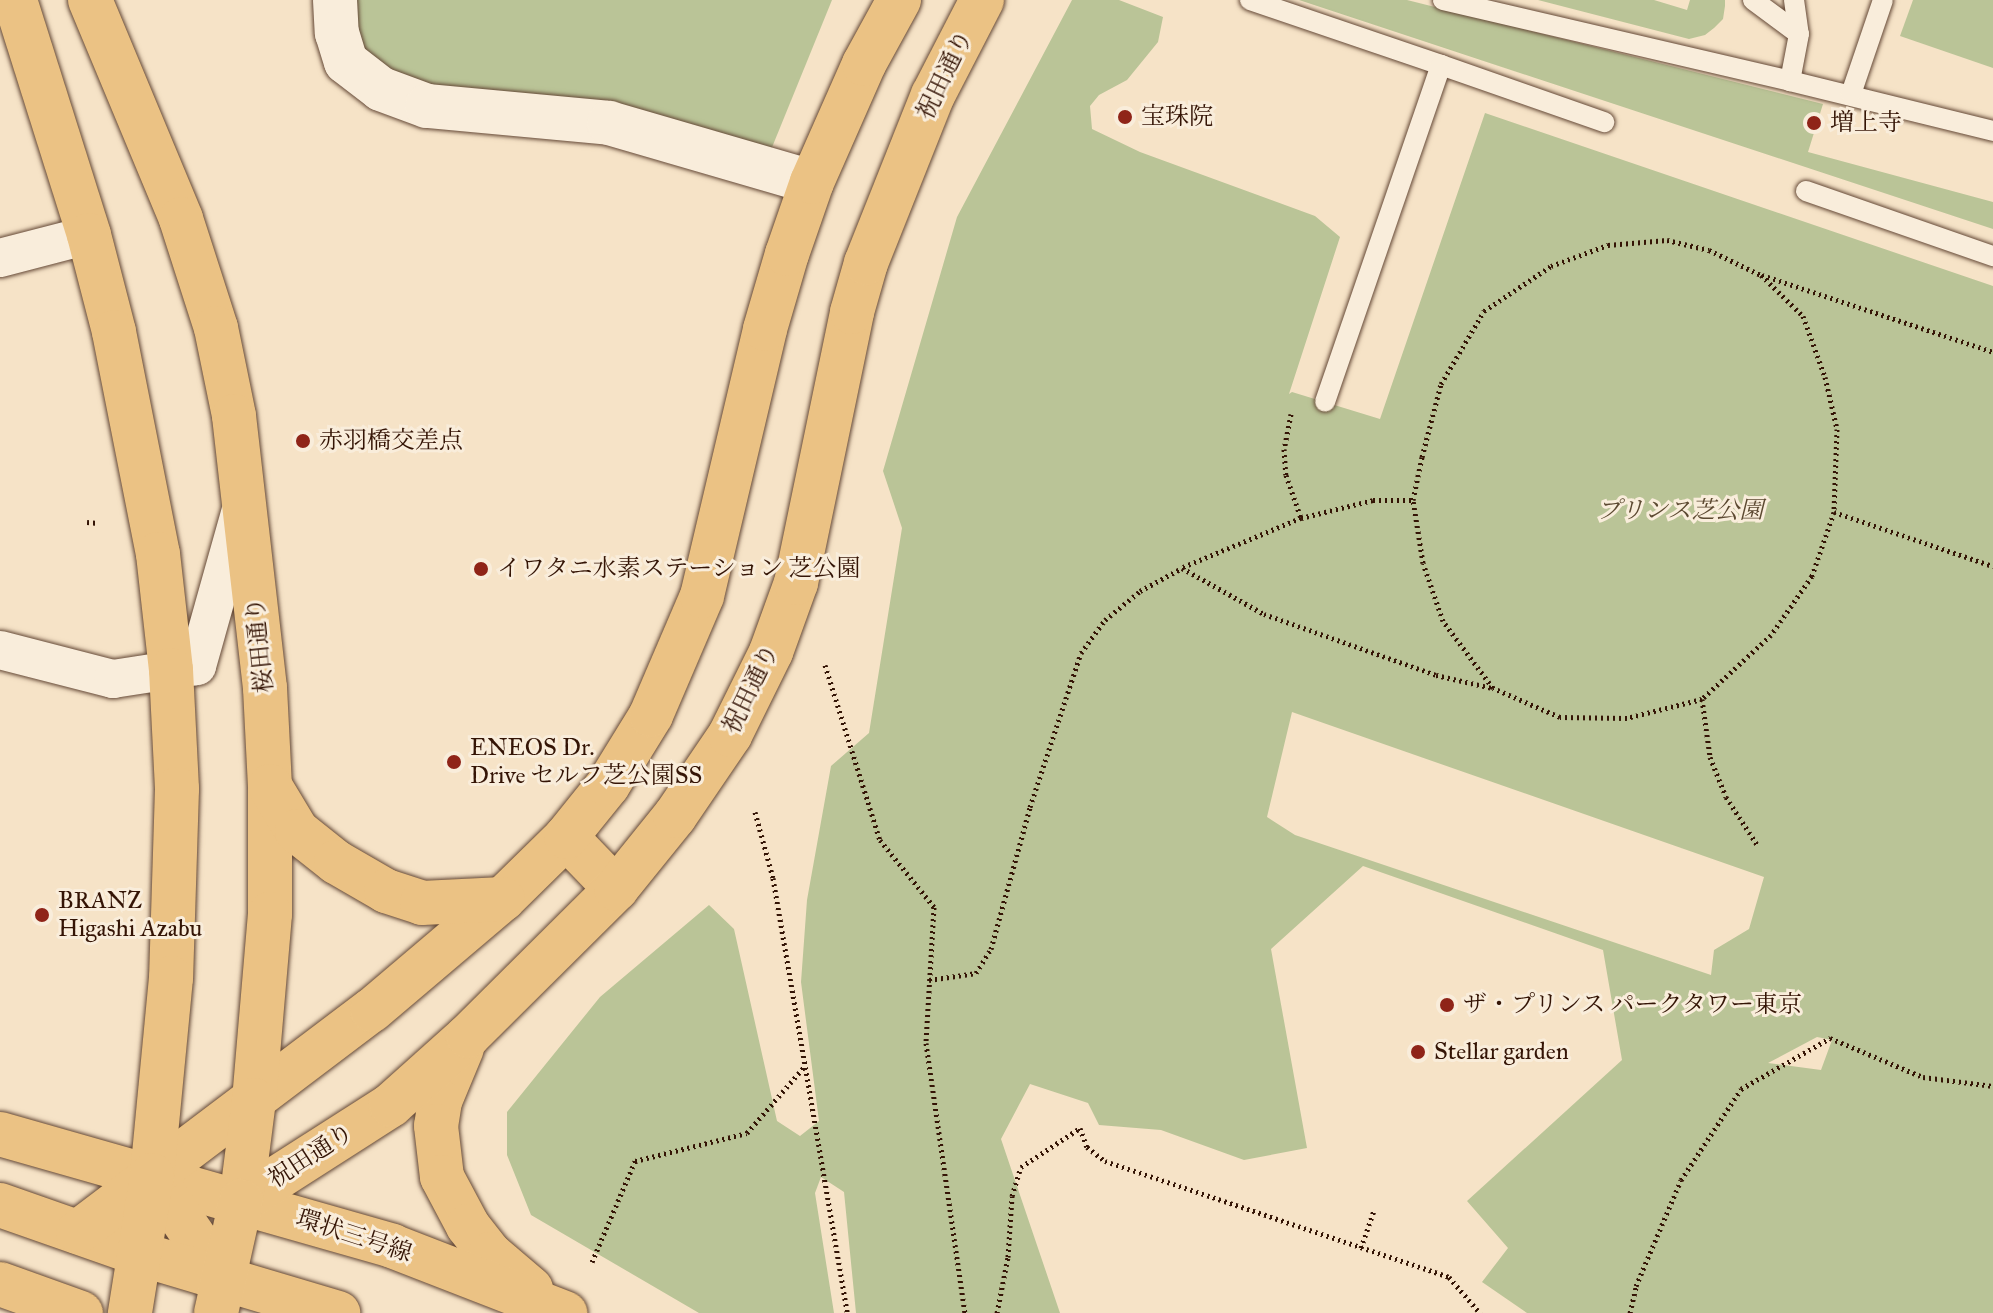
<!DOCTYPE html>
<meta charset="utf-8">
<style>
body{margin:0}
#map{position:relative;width:1993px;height:1313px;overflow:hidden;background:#f6e3c7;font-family:"IM FELL Great Primer","Noto Serif JP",serif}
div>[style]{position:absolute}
.green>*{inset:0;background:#bac497}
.path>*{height:5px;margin-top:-2.5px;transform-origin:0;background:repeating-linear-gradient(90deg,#341405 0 2px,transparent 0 6px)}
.roads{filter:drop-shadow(0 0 2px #644836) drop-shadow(0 0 2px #644836)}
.service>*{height:20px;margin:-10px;padding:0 10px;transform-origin:10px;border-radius:10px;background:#f9eddb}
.minor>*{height:38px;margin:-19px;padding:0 19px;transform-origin:19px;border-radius:19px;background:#f9eddb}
.tertiary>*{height:44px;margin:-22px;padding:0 22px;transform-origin:22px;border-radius:22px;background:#f9eddb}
.primary>*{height:44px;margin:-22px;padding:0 22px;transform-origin:22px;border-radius:22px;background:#ebc284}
.trunk>*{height:44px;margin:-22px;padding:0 22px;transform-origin:22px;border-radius:22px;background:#ebc284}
.motorway>*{height:44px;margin:-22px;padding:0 22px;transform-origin:22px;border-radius:22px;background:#ebc284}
.dots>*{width:22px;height:22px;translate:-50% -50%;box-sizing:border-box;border:4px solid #f9eddb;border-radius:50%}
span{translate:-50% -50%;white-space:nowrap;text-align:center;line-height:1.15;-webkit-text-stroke:6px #f9eddb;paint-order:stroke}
.street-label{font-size:24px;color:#341405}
.poi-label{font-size:24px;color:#341405}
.left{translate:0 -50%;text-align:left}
.park-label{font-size:24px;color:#5c4931;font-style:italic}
</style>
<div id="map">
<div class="green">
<i style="clip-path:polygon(335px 0,832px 0,764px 167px,381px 89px)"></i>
<i style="clip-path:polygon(evenodd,1072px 0,1119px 0,1163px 17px,1158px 42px,1127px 80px,1099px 95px,1090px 106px,1092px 129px,1140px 152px,1315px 216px,1340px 237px,1289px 394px,1292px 392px,1380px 419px,1485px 113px,1993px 286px,1993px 1313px,1527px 1313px,1482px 1282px,1508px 1248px,1467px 1201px,1622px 1060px,1603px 950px,1363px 866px,1271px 949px,1307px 1148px,1244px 1160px,1161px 1130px,1099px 1125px,1088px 1103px,1030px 1084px,1001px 1139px,1060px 1313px,856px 1313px,844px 1192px,821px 1177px,815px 1193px,834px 1313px,699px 1313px,531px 1215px,507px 1155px,507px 1112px,600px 997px,709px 905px,734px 929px,777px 1121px,800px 1136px,819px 1121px,801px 982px,807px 900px,831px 766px,869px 733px,902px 528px,883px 471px,957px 217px,1072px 0,1292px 712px,1764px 877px,1749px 929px,1714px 950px,1711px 975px,1295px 835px,1267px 817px,1292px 712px,1072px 0,1817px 1037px,1832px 1040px,1821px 1070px,1768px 1063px,1817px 1037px)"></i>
<i style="clip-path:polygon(1299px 0,1407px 0,1823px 104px,1808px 152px,1993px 202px,1993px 229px)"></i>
<i style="clip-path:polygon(1538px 0,1654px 0,1687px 10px,1690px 0,1725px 0,1725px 6px,1723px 19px,1714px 28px,1705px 35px,1689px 39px)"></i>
<i style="clip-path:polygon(1913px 0,1993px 0,1993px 68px,1900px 36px)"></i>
</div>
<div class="path">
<i style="left:1667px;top:240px;width:43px;rotate:13.4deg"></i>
<i style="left:1709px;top:250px;width:58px;rotate:25.7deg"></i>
<i style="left:1761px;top:275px;width:59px;rotate:44.3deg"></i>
<i style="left:1803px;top:316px;width:65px;rotate:70.2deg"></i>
<i style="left:1825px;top:377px;width:53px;rotate:77deg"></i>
<i style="left:1837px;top:429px;width:83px;rotate:92.1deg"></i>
<i style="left:1834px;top:512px;width:68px;rotate:109deg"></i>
<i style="left:1812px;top:576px;width:72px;rotate:124.8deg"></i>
<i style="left:1771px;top:635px;width:94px;rotate:137.2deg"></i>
<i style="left:1702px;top:699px;width:77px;rotate:165.8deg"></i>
<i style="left:1627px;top:718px;width:67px;rotate:-179.1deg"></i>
<i style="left:1560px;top:717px;width:73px;rotate:-156.6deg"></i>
<i style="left:1493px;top:688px;width:84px;rotate:-126.7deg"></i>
<i style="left:1443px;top:621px;width:61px;rotate:-109deg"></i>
<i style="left:1423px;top:563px;width:64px;rotate:-99deg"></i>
<i style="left:1413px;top:500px;width:44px;rotate:-78.2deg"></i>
<i style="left:1422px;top:457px;width:75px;rotate:-75.4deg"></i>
<i style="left:1441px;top:384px;width:85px;rotate:-59.5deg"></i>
<i style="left:1484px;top:311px;width:81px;rotate:-33.9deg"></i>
<i style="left:1551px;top:266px;width:61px;rotate:-20.2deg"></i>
<i style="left:1608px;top:245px;width:59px;rotate:-4.8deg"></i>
<i style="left:1762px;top:275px;width:243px;rotate:18.4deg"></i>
<i style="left:1291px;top:414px;width:36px;rotate:101deg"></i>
<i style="left:1284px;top:449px;width:26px;rotate:86deg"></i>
<i style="left:1286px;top:475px;width:46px;rotate:70.8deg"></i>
<i style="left:1834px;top:512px;width:168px;rotate:18.8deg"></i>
<i style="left:87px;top:522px;width:11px;rotate:5deg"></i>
<i style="left:1183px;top:567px;width:128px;rotate:-22.6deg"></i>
<i style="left:1301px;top:518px;width:74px;rotate:-14deg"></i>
<i style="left:1373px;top:500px;width:40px"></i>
<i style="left:825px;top:665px;width:183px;rotate:72.6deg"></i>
<i style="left:880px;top:840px;width:86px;rotate:51.1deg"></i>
<i style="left:934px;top:907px;width:136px;rotate:93.4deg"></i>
<i style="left:926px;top:1043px;width:273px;rotate:81.8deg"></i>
<i style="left:1702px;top:699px;width:59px;rotate:82.1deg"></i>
<i style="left:1710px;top:757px;width:43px;rotate:68.2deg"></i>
<i style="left:1726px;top:797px;width:59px;rotate:56.9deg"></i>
<i style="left:755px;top:812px;width:68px;rotate:74.7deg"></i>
<i style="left:773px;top:878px;width:441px;rotate:80.3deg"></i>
<i style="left:929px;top:980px;width:48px;rotate:-8.5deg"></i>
<i style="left:976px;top:973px;width:28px;rotate:-58deg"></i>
<i style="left:991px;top:949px;width:147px;rotate:-74.6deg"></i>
<i style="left:1030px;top:807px;width:162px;rotate:-71.7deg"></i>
<i style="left:1081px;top:653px;width:41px;rotate:-54deg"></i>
<i style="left:1105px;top:620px;width:45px;rotate:-39.6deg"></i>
<i style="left:1140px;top:591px;width:48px;rotate:-28.7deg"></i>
<i style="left:1182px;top:568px;width:94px;rotate:29.3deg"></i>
<i style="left:1264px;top:614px;width:182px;rotate:19.5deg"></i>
<i style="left:1436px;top:675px;width:57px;rotate:13.1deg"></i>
<i style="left:1361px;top:1248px;width:39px;rotate:-71deg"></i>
<i style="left:592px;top:1262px;width:110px;rotate:-66.9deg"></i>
<i style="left:635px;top:1161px;width:115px;rotate:-14deg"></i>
<i style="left:747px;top:1133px;width:89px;rotate:-49.1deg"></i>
<i style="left:997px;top:1313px;width:57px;rotate:-78.9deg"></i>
<i style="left:1008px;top:1257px;width:61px;rotate:-86.2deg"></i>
<i style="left:1012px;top:1196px;width:30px;rotate:-73deg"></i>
<i style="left:1021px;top:1167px;width:71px;rotate:-33.5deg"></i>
<i style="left:1080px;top:1128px;width:20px;rotate:70deg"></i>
<i style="left:1087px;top:1147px;width:23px;rotate:38deg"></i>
<i style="left:1105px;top:1161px;width:363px;rotate:18.6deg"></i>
<i style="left:1449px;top:1277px;width:48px;rotate:49.3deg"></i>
<i style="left:1630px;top:1313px;width:28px;rotate:-77deg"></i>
<i style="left:1636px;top:1286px;width:115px;rotate:-67deg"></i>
<i style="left:1681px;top:1180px;width:109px;rotate:-56.6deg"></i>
<i style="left:1741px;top:1089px;width:103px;rotate:-29.8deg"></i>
<i style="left:1830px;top:1038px;width:101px;rotate:22.8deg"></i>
<i style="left:1923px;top:1077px;width:71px;rotate:7.3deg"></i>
</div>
<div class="roads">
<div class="service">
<i style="left:1250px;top:0;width:202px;rotate:18.8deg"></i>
<i style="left:1441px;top:65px;width:356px;rotate:109deg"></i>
<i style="left:1443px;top:0;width:356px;rotate:13.1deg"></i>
<i style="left:1753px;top:0;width:57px;rotate:36.5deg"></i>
<i style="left:1794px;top:0;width:34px;rotate:82deg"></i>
<i style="left:1799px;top:34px;width:48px;rotate:100.8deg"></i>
<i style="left:1790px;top:81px;width:209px;rotate:13.8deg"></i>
<i style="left:1441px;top:65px;width:173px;rotate:19.3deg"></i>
<i style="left:1851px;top:94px;width:99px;rotate:-71.2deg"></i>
<i style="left:1806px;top:191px;width:198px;rotate:19.2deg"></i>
</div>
<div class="minor">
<i style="left:0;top:258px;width:92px;rotate:-14.5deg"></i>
<i style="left:0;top:650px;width:117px;rotate:14.4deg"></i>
<i style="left:113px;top:679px;width:85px;rotate:-8.8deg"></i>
<i style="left:197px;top:666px;width:163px;rotate:-74.3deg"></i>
</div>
<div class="tertiary">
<i style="left:335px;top:0;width:33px;rotate:87deg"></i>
<i style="left:337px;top:33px;width:30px;rotate:73deg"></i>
<i style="left:346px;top:62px;width:44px;rotate:37.6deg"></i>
<i style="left:381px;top:89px;width:49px;rotate:20.3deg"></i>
<i style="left:427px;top:106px;width:183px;rotate:5.3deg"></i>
<i style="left:609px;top:123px;width:211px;rotate:16.2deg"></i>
</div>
<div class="primary">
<i style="left:566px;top:837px;width:72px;rotate:46.1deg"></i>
<i style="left:462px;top:1048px;width:57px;rotate:112.5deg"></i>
<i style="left:440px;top:1101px;width:25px;rotate:99deg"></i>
<i style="left:436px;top:1126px;width:51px;rotate:83.3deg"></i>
<i style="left:442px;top:1177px;width:55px;rotate:62deg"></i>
<i style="left:468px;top:1226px;width:36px;rotate:52deg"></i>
<i style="left:490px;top:1254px;width:54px;rotate:40.5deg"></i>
<i style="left:0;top:1134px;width:408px;rotate:15.9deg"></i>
<i style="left:392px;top:1246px;width:186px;rotate:21.2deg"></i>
<i style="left:152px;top:1175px;width:128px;rotate:55.8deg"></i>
<i style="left:241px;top:1201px;width:178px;rotate:-32.6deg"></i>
<i style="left:391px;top:1105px;width:103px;rotate:-41.9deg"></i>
<i style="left:468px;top:1036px;width:209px;rotate:-44.8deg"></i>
<i style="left:616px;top:889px;width:94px;rotate:-51.1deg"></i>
<i style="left:675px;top:816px;width:98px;rotate:-55.8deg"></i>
<i style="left:730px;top:735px;width:93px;rotate:-63.7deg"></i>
<i style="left:771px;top:652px;width:73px;rotate:-70.1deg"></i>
<i style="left:796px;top:583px;width:277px;rotate:-78.3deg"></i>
<i style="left:852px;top:312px;width:51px;rotate:-74.1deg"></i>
<i style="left:866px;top:263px;width:181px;rotate:-68.3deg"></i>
<i style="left:933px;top:95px;width:107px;rotate:-62.7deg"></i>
<i style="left:0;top:1205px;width:148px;rotate:19.3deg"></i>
<i style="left:140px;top:1254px;width:207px;rotate:16.6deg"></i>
<i style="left:78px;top:1232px;width:368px;rotate:-37.1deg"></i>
<i style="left:372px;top:1010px;width:172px;rotate:-40.3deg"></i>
<i style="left:503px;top:899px;width:88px;rotate:-44.5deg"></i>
<i style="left:566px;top:837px;width:67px;rotate:-51.1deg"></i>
<i style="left:608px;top:785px;width:82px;rotate:-58.4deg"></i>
<i style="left:651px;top:715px;width:129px;rotate:-66.8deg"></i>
<i style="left:702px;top:596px;width:274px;rotate:-76.7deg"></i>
<i style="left:765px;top:329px;width:78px;rotate:-73.7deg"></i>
<i style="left:787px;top:254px;width:76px;rotate:-70.9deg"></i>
<i style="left:812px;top:182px;width:129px;rotate:-66.2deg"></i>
<i style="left:864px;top:64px;width:73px;rotate:-61.3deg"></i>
</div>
<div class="trunk">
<i style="left:15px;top:0;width:246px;rotate:72.5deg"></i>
<i style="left:89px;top:235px;width:100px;rotate:75.5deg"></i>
<i style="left:114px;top:332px;width:226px;rotate:78.8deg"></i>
<i style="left:158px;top:554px;width:117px;rotate:83.6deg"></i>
<i style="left:171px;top:670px;width:119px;rotate:87.1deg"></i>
<i style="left:177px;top:789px;width:189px;rotate:91.8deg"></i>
<i style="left:171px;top:978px;width:198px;rotate:95.5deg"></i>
<i style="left:152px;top:1175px;width:140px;rotate:99.1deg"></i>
<i style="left:90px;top:0;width:237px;rotate:67.4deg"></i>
<i style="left:181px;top:219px;width:114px;rotate:72.2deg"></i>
<i style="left:216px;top:328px;width:90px;rotate:78.4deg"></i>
<i style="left:234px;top:416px;width:274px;rotate:83.5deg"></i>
<i style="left:265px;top:688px;width:98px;rotate:87.1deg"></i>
<i style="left:270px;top:786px;width:128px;rotate:90deg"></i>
<i style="left:270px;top:914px;width:187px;rotate:94.9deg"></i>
<i style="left:254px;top:1100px;width:102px;rotate:97.3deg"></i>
<i style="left:241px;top:1201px;width:115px;rotate:102.6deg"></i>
<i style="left:270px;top:786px;width:52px;rotate:59deg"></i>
<i style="left:297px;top:831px;width:50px;rotate:38.5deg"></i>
<i style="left:336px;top:862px;width:58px;rotate:30.1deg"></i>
<i style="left:386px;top:891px;width:38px;rotate:18deg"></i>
<i style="left:422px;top:903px;width:81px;rotate:-2.8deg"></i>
</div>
<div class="motorway">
<i style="left:0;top:1284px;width:86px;rotate:19.7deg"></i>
</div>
</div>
<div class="dots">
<i style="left:1125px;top:117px;background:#8f2418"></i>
<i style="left:1814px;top:123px;background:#8f2418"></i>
<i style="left:303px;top:441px;background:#8f2418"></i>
<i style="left:481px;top:569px;background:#8f2418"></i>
<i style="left:454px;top:762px;background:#8f2418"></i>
<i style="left:42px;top:915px;background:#8f2418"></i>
<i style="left:1447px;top:1005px;background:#8f2418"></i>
<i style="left:1418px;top:1052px;background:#8f2418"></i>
</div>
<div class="street-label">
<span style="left:945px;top:75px;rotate:-64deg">祝田通り</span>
<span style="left:260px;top:645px;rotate:-96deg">桜田通り</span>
<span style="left:751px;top:689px;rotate:-64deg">祝田通り</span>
<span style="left:311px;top:1156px;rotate:-33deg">祝田通り</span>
<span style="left:354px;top:1236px;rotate:18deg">環状三号線</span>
</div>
<div class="poi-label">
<span class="left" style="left:1141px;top:117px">宝珠院</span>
<span class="left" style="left:1830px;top:123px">増上寺</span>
<span class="left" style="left:319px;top:441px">赤羽橋交差点</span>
<span class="left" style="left:497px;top:569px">イワタニ水素ステーション 芝公園</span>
<span class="left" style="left:470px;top:762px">ENEOS Dr.<br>Drive セルフ芝公園SS</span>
<span class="left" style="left:58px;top:915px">BRANZ<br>Higashi Azabu</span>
<span class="left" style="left:1463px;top:1005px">ザ・プリンス パークタワー東京</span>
<span class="left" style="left:1434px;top:1052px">Stellar garden</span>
</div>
<div class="park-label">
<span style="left:1680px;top:511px">プリンス芝公園</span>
</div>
</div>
